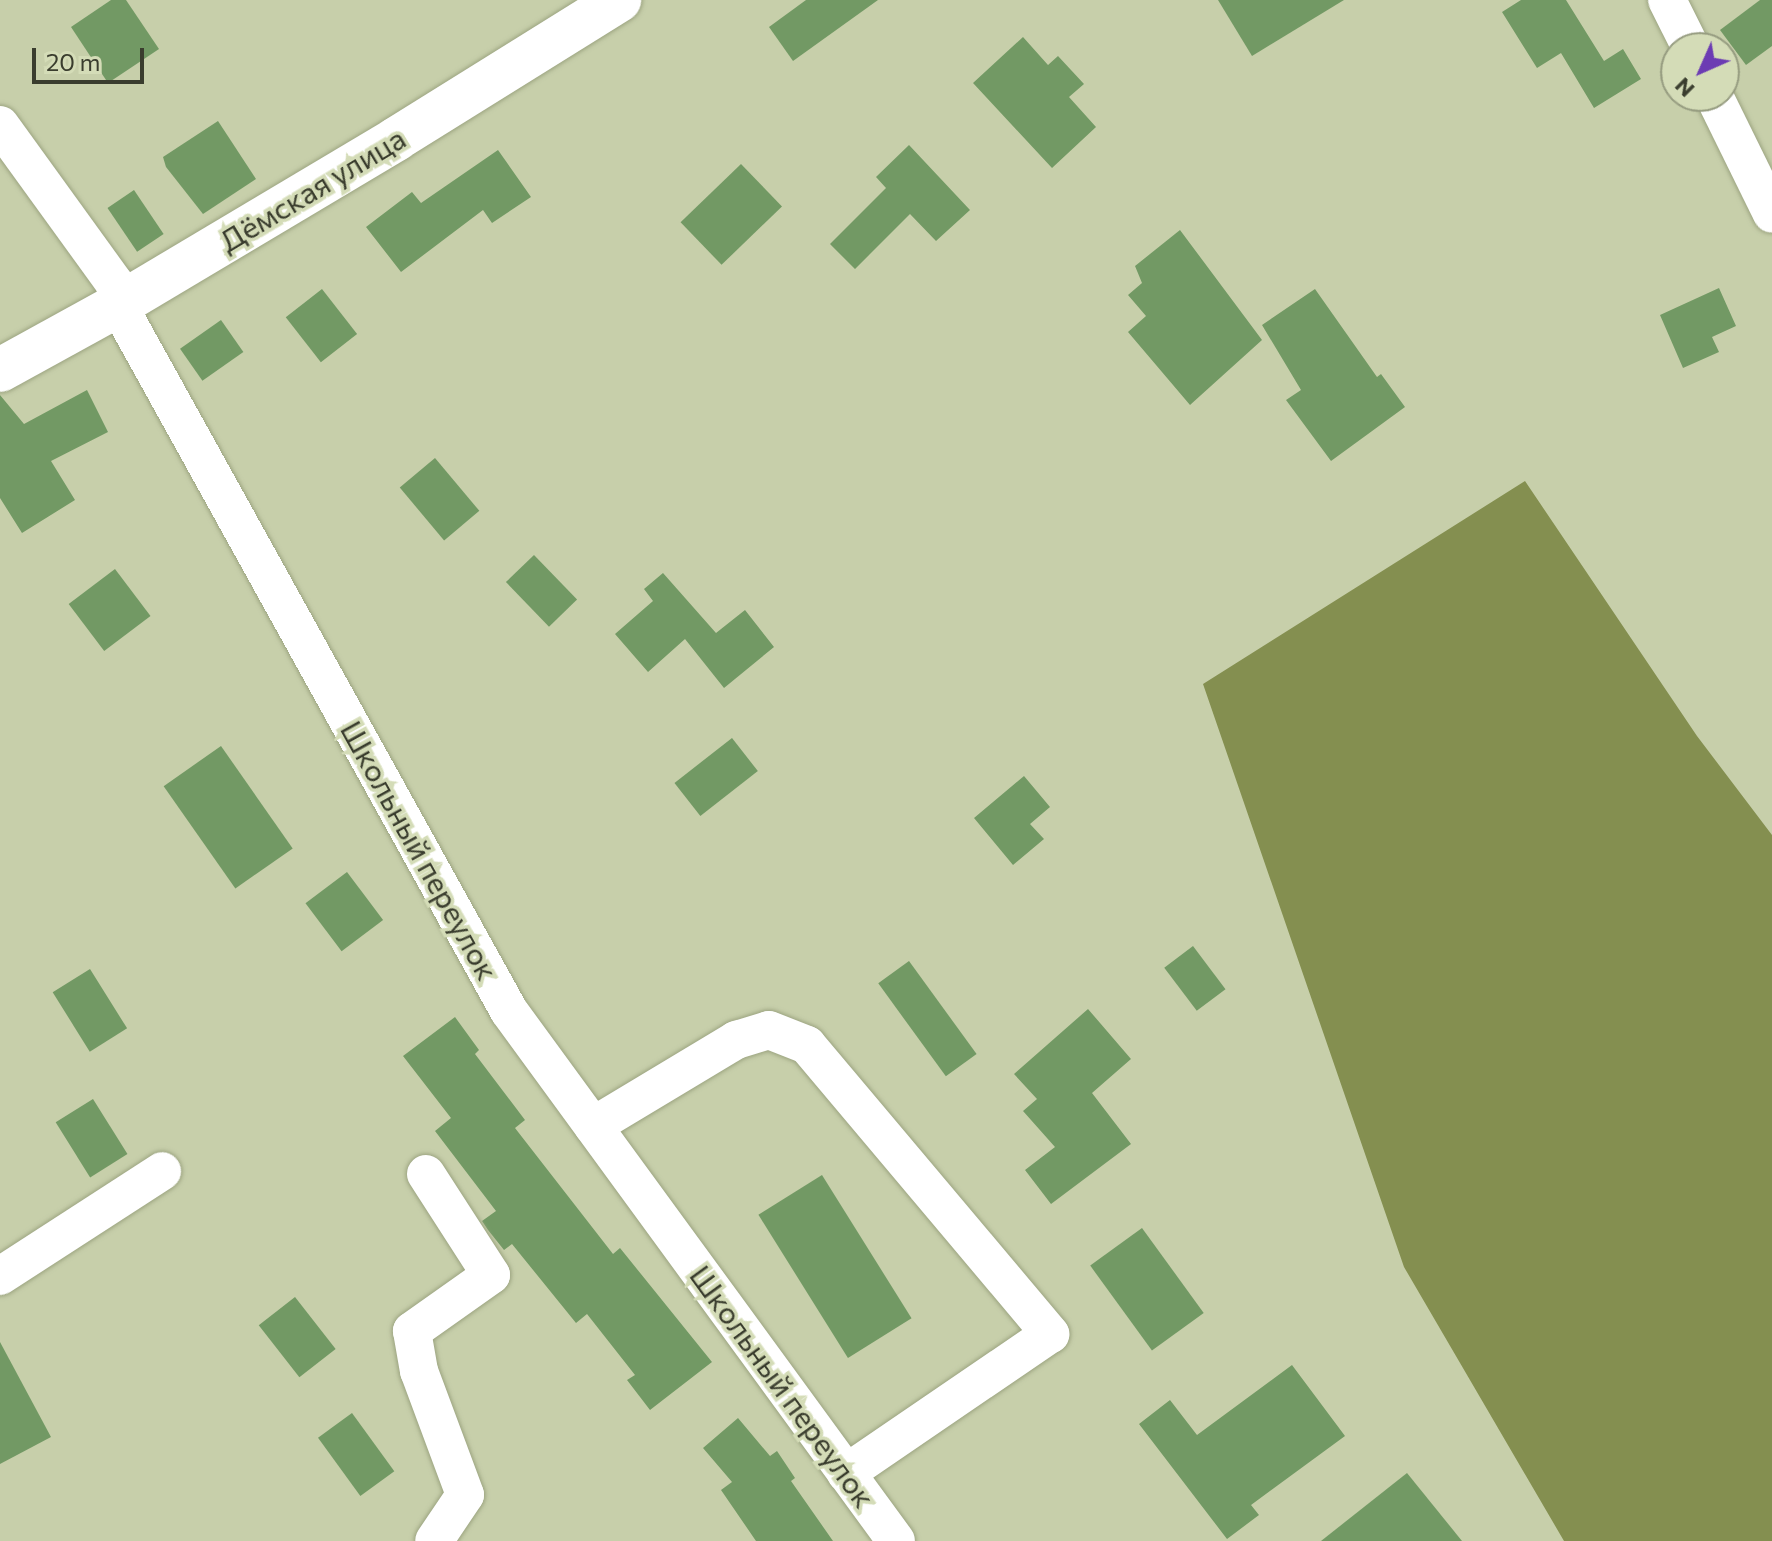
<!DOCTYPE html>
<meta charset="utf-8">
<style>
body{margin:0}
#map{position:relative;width:1772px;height:1541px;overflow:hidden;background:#c7cfaa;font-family:Commissioner,sans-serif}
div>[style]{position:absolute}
.forest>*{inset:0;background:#848f50}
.building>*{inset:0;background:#729964;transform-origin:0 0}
.roads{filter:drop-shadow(0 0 2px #9ca481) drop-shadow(0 0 2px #9ca481)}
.street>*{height:38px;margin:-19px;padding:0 19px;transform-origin:19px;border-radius:19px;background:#fff}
.secondary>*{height:44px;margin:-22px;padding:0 22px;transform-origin:22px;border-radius:22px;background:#fff}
span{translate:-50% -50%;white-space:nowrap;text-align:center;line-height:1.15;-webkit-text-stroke:7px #d4dcb7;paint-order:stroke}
.street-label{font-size:30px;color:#3a3d2e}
.north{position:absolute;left:1660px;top:32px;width:80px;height:80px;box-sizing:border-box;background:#d4dcb7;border:2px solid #969c80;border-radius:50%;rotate:225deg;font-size:22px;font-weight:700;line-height:32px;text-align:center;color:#3a3d2e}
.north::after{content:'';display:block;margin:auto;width:28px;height:36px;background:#6c3cb3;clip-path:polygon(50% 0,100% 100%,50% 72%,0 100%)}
.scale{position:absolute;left:32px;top:48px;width:112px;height:36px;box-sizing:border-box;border:4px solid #3a3d2e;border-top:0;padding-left:10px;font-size:24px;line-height:28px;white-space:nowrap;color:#3a3d2e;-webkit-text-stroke:6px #d4dcb7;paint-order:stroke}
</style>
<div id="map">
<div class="forest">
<i style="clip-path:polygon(1525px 481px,1697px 736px,1772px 835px,1772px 1541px,1564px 1541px,1404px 1267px,1203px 684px)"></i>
</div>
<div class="building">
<i style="clip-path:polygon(111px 0,126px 0,159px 49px,108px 83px,71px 27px)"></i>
<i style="clip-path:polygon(806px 0,878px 0,793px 61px,769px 27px)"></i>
<i style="clip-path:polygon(1218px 0,1344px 0,1252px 56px)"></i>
<i style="clip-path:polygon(1521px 0,1566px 0,1604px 61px,1623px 49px,1641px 79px,1594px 108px,1561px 53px,1537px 68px,1502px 12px)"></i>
<i style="clip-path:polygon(1760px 0,1772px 0,1772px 46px,1746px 65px,1720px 30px)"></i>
<i style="clip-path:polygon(1023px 37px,1048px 65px,1058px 56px,1084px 84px,1069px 97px,1096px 127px,1052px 168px,973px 83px)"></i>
<i style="clip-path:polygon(218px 121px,256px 179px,203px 214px,166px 167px,163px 157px)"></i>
<i style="clip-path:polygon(909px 145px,970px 210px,936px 241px,910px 214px,855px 269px,830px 244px,886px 188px,876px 177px)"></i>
<i style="clip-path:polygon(498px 150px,531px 197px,492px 223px,483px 210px,401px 272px,366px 227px,412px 192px,421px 203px)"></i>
<i style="left:741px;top:164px;width:59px;height:84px;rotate:46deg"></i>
<i style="left:134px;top:190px;width:53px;height:32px;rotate:56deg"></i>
<i style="clip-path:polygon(1180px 230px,1262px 340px,1190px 405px,1128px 332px,1146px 316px,1128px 295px,1142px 283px,1135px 266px)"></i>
<i style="clip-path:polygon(1719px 288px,1736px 326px,1712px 337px,1719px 352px,1683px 368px,1660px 315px)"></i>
<i style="left:322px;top:289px;width:57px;height:46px;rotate:52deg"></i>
<i style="clip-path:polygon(1315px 289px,1377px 377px,1381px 374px,1405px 407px,1331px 461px,1286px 400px,1301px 390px,1262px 325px)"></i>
<i style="left:221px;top:320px;width:39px;height:50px;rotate:55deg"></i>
<i style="clip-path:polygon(87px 390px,108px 432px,51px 461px,75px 500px,22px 533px,0 498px,0 395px,24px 424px)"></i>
<i style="left:435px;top:458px;width:69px;height:46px;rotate:50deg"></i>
<i style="left:534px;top:555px;width:62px;height:39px;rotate:46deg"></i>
<i style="left:115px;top:569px;width:59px;height:58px;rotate:53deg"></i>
<i style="clip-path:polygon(663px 573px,716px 633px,745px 610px,774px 647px,724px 688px,685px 639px,648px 672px,615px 634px,653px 601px,644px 589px)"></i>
<i style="left:732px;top:738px;width:42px;height:73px;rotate:52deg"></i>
<i style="left:221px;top:746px;width:125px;height:70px;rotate:55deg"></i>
<i style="clip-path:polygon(1024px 776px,1050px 807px,1030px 824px,1044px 839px,1013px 865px,974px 818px)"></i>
<i style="left:347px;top:872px;width:60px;height:52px;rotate:53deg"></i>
<i style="left:1193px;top:946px;width:54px;height:36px;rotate:53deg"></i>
<i style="left:909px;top:961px;width:115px;height:38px;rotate:54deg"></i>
<i style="left:90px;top:969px;width:70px;height:44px;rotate:58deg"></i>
<i style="clip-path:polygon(1088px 1009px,1131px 1059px,1092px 1093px,1131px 1144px,1051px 1204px,1025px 1170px,1055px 1147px,1023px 1111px,1037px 1099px,1014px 1074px)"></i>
<i style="clip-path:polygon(455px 1017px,479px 1050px,475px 1054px,525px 1120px,515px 1128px,613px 1254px,620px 1248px,712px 1362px,650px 1410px,627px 1380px,635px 1375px,587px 1314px,576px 1323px,512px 1244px,504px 1250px,488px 1230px,482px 1221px,496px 1211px,435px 1131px,451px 1118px,403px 1056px)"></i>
<i style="left:93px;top:1099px;width:65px;height:44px;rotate:58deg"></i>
<i style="left:822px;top:1175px;width:169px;height:75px;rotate:58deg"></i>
<i style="left:1142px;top:1228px;width:105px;height:64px;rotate:54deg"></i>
<i style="left:295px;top:1297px;width:66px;height:46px;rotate:52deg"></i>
<i style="clip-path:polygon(0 1342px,51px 1437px,0 1464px)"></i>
<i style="clip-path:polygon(1292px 1365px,1345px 1436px,1251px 1505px,1259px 1515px,1227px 1539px,1139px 1424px,1170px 1400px,1197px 1435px)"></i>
<i style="left:352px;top:1413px;width:72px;height:42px;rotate:54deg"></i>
<i style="clip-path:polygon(738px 1418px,770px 1456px,777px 1451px,795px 1478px,791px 1481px,833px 1541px,756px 1541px,721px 1490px,732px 1482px,703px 1448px)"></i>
<i style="clip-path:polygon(1407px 1473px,1462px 1541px,1321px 1541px)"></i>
</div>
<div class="roads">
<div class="street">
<i style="left:1667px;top:0;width:54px;rotate:63.4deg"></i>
<i style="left:1714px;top:96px;width:131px;rotate:63.8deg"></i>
<i style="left:0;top:125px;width:196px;rotate:54.1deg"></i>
<i style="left:115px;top:284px;width:21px;rotate:82deg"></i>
<i style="left:118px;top:305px;width:807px;rotate:61.02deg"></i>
<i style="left:509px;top:1011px;width:656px;rotate:53.86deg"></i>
<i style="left:593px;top:1126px;width:167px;rotate:-31deg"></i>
<i style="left:736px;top:1040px;width:34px;rotate:-17deg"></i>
<i style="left:769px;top:1030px;width:41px;rotate:21.5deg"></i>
<i style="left:807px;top:1045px;width:378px;rotate:49.9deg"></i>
<i style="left:1050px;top:1334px;width:247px;rotate:145.7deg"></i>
<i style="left:426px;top:1174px;width:120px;rotate:57.2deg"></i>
<i style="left:491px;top:1275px;width:97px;rotate:144.7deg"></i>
<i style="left:412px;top:1331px;width:41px;rotate:80.1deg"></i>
<i style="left:419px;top:1371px;width:132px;rotate:69.6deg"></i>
<i style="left:465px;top:1495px;width:55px;rotate:124deg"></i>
<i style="left:0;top:1276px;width:193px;rotate:-32.9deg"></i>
</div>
<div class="secondary">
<i style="left:0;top:370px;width:135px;rotate:-28.8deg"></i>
<i style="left:118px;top:305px;width:324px;rotate:-30.8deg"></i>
<i style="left:396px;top:139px;width:263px;rotate:-31.9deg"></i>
</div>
</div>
<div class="street-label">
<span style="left:312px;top:189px;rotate:-31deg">Дёмская улица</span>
<span style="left:420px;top:850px;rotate:61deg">Школьный переулок</span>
<span style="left:783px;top:1386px;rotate:54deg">Школьный переулок</span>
</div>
<div class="north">N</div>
<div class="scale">20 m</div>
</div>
